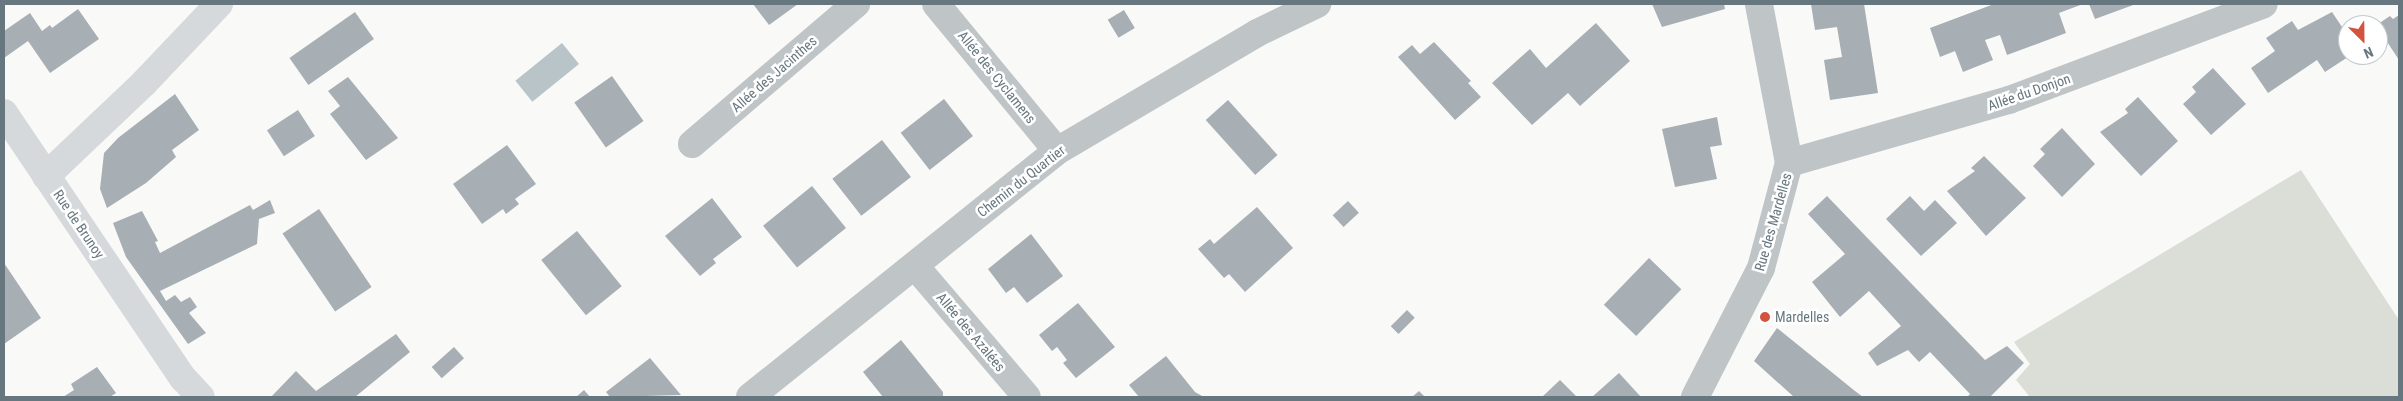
<!DOCTYPE html>
<meta charset="utf-8">
<style>
body{margin:0}
#map{position:relative;width:2403px;height:401px;overflow:hidden;background:#f9f9f8;font-family:"Roboto Condensed",sans-serif}
div>[style]{position:absolute}
.green>*{inset:0;background:#daded7}
.water>*{inset:0;background:#b8c4c7;transform-origin:0 0}
.building>*{inset:0;background:#a7afb4;transform-origin:0 0}
.street>*{height:28px;margin:-14px;padding:0 14px;transform-origin:14px;border-radius:14px;background:#bfc4c7}
.secondary>*{height:28px;margin:-14px;padding:0 14px;transform-origin:14px;border-radius:14px;background:#d5d9db}
.dots>*{width:14px;height:14px;translate:-50% -50%;box-sizing:border-box;border:2px solid #fff;border-radius:50%}
span{translate:-50% -50%;white-space:nowrap;text-align:center;line-height:1.15;-webkit-text-stroke:5px #fff;paint-order:stroke}
.street-label{font-size:14px;color:#67777f}
.poi-label{font-size:14px;color:#67777f}
.left{translate:0 -50%;text-align:left}
.frame{position:absolute;inset:0;border:5px solid #67777f;pointer-events:none}
.north{position:absolute;left:2338px;top:15px;width:50px;height:50px;box-sizing:border-box;background:#fff;border:1px solid #c2c9cc;border-radius:50%;rotate:157deg;font-size:14px;font-weight:700;line-height:20px;text-align:center;color:#67777f}
.north::after{content:'';display:block;margin:auto;width:18px;height:22px;background:#d2543f;clip-path:polygon(50% 0,100% 100%,50% 72%,0 100%)}
</style>
<div id="map">
<div class="green">
<i style="clip-path:polygon(2301px 170px,2399px 320px,2399px 397px,2030px 397px,2016px 380px,2030px 364px,2014px 342px)"></i>
</div>
<div class="water">
<i style="left:562px;top:43px;width:27px;height:60px;rotate:51deg"></i>
</div>
<div class="building">
<i style="clip-path:polygon(753px 4px,798px 4px,769px 25px)"></i>
<i style="clip-path:polygon(1652px 4px,1724px 4px,1725px 9px,1662px 27px)"></i>
<i style="clip-path:polygon(1811px 4px,1864px 4px,1878px 93px,1830px 100px,1824px 60px,1842px 57px,1837px 27px,1815px 30px)"></i>
<i style="clip-path:polygon(1994px 4px,2083px 4px,2059px 13px,2066px 33px,2037px 44px,2007px 55px,2000px 35px,1985px 40px,1993px 60px,1963px 72px,1955px 51px,1940px 57px,1930px 28px)"></i>
<i style="clip-path:polygon(2089px 4px,2136px 4px,2095px 19px)"></i>
<i style="clip-path:polygon(78px 9px,99px 39px,50px 73px,28px 41px,4px 58px,4px 31px,30px 13px,42px 31px,50px 25px,52px 28px)"></i>
<i style="left:1124px;top:10px;width:21px;height:19px;rotate:59deg"></i>
<i style="left:355px;top:12px;width:33px;height:80px;rotate:55deg"></i>
<i style="clip-path:polygon(2332px 12px,2348px 36px,2348px 55px,2351px 55px,2325px 72px,2317px 60px,2268px 93px,2251px 68px,2275px 51px,2266px 38px,2292px 21px,2298px 30px)"></i>
<i style="clip-path:polygon(2399px 15px,2399px 60px,2378px 28px,2378px 24px,2390px 16px,2393px 19px)"></i>
<i style="clip-path:polygon(1596px 23px,1630px 61px,1580px 106px,1568px 93px,1532px 125px,1492px 83px,1530px 49px,1546px 68px)"></i>
<i style="clip-path:polygon(1434px 42px,1471px 81px,1468px 83px,1481px 97px,1455px 120px,1398px 57px,1412px 45px,1420px 54px)"></i>
<i style="clip-path:polygon(2213px 68px,2246px 104px,2211px 135px,2183px 104px,2196px 92px,2192px 87px)"></i>
<i style="left:612px;top:76px;width:55px;height:46px;rotate:55deg"></i>
<i style="clip-path:polygon(348px 77px,398px 138px,366px 160px,330px 114px,340px 106px,328px 91px)"></i>
<i style="clip-path:polygon(175px 94px,199px 130px,172px 150px,176px 157px,146px 183px,107px 208px,100px 189px,104px 153px,118px 138px)"></i>
<i style="clip-path:polygon(2138px 97px,2178px 141px,2141px 176px,2100px 132px,2128px 113px,2125px 109px)"></i>
<i style="left:944px;top:99px;width:47px;height:55px;rotate:52deg"></i>
<i style="left:1228px;top:100px;width:74px;height:30px;rotate:48deg"></i>
<i style="left:298px;top:110px;width:31px;height:37px;rotate:57deg"></i>
<i style="clip-path:polygon(1717px 117px,1722px 145px,1710px 147px,1717px 179px,1675px 187px,1662px 129px)"></i>
<i style="clip-path:polygon(2062px 128px,2095px 164px,2062px 197px,2033px 166px,2045px 154px,2040px 149px)"></i>
<i style="left:882px;top:140px;width:47px;height:63px;rotate:52deg"></i>
<i style="clip-path:polygon(507px 145px,536px 184px,515px 199px,519px 204px,506px 214px,503px 209px,482px 224px,453px 184px)"></i>
<i style="clip-path:polygon(1984px 156px,2026px 198px,1986px 236px,1947px 191px,1975px 171px,1971px 168px)"></i>
<i style="left:812px;top:186px;width:54px;height:63px;rotate:51deg"></i>
<i style="clip-path:polygon(1827px 196px,1985px 360px,2007px 346px,2024px 363px,1990px 397px,1967px 397px,1970px 394px,1930px 352px,1919px 362px,1908px 350px,1877px 366px,1868px 353px,1901px 326px,1869px 291px,1840px 317px,1812px 282px,1845px 254px,1808px 214px)"></i>
<i style="clip-path:polygon(1910px 196px,1924px 211px,1935px 200px,1957px 223px,1921px 256px,1886px 219px)"></i>
<i style="clip-path:polygon(712px 198px,742px 237px,713px 259px,716px 263px,700px 276px,665px 236px)"></i>
<i style="clip-path:polygon(270px 200px,275px 213px,259px 219px,257px 244px,160px 291px,166px 301px,175px 295px,181px 302px,190px 297px,197px 307px,189px 313px,206px 333px,188px 344px,126px 257px,113px 223px,142px 211px,158px 241px,155px 242px,160px 253px,250px 205px,253px 210px)"></i>
<i style="left:1348px;top:201px;width:16px;height:21px;rotate:47deg"></i>
<i style="clip-path:polygon(1257px 207px,1293px 248px,1245px 292px,1229px 274px,1224px 278px,1198px 249px,1210px 239px,1214px 244px)"></i>
<i style="left:319px;top:209px;width:94px;height:44px;rotate:56deg"></i>
<i style="left:577px;top:231px;width:71px;height:46px;rotate:51deg"></i>
<i style="clip-path:polygon(1031px 234px,1063px 276px,1027px 303px,1014px 287px,1006px 293px,988px 269px)"></i>
<i style="left:1649px;top:258px;width:45px;height:65px;rotate:44deg"></i>
<i style="clip-path:polygon(4px 263px,41px 318px,4px 344px)"></i>
<i style="clip-path:polygon(1078px 303px,1115px 347px,1076px 378px,1063px 363px,1067px 360px,1057px 347px,1052px 351px,1039px 335px)"></i>
<i style="left:1407px;top:310px;width:11px;height:23px;rotate:45deg"></i>
<i style="clip-path:polygon(1777px 328px,1855px 391px,1863px 397px,1794px 397px,1754px 361px)"></i>
<i style="clip-path:polygon(396px 334px,410px 352px,355px 397px,271px 397px,296px 371px,316px 391px)"></i>
<i style="clip-path:polygon(901px 340px,943px 392px,943px 397px,883px 397px,863px 372px)"></i>
<i style="left:454px;top:347px;width:15px;height:30px;rotate:48deg"></i>
<i style="clip-path:polygon(1166px 356px,1195px 392px,1204px 397px,1139px 397px,1129px 385px)"></i>
<i style="clip-path:polygon(650px 358px,681px 395px,610px 397px,606px 392px)"></i>
<i style="clip-path:polygon(97px 367px,116px 393px,110px 397px,63px 397px,74px 390px,71px 384px)"></i>
<i style="clip-path:polygon(1619px 373px,1641px 397px,1592px 397px)"></i>
<i style="clip-path:polygon(1560px 380px,1577px 397px,1542px 397px)"></i>
<i style="clip-path:polygon(584px 390px,590px 397px,576px 397px)"></i>
<i style="clip-path:polygon(1419px 391px,1425px 397px,1412px 397px)"></i>
</div>
<div class="street">
<i style="left:936px;top:4px;width:190px;rotate:50.5deg"></i>
<i style="left:692px;top:144px;width:216px;rotate:-40.5deg"></i>
<i style="left:1789px;top:163px;width:229px;rotate:-16deg"></i>
<i style="left:2009px;top:100px;width:272px;rotate:-20.6deg"></i>
<i style="left:915px;top:266px;width:172px;rotate:49.5deg"></i>
<i style="left:750px;top:397px;width:393px;rotate:-38.7deg"></i>
<i style="left:1057px;top:151px;width:232px;rotate:-30.5deg"></i>
<i style="left:1257px;top:33px;width:67px;rotate:-25.8deg"></i>
<i style="left:1695px;top:397px;width:145px;rotate:-62.9deg"></i>
<i style="left:1761px;top:268px;width:109px;rotate:-75.1deg"></i>
<i style="left:1789px;top:163px;width:162px;rotate:-100.7deg"></i>
</div>
<div class="secondary">
<i style="left:4px;top:113px;width:320px;rotate:56deg"></i>
<i style="left:183px;top:378px;width:26px;rotate:47deg"></i>
<i style="left:46px;top:176px;width:135px;rotate:-43.5deg"></i>
<i style="left:144px;top:83px;width:109px;rotate:-46.5deg"></i>
</div>
<div class="dots">
<i style="left:1765px;top:317px;background:#d2543f"></i>
</div>
<div class="street-label">
<span style="left:774px;top:74px;rotate:-41deg">Allée des Jacinthes</span>
<span style="left:997px;top:77px;rotate:51deg">Allée des Cyclamens</span>
<span style="left:2029px;top:92px;rotate:-19deg">Allée du Donjon</span>
<span style="left:1021px;top:181px;rotate:-38deg">Chemin du Quartier</span>
<span style="left:1773px;top:222px;rotate:-74deg">Rue des Mardelles</span>
<span style="left:79px;top:224px;rotate:56deg">Rue de Brunoy</span>
<span style="left:971px;top:332px;rotate:50deg">Allée des Azalées</span>
</div>
<div class="poi-label">
<span class="left" style="left:1775px;top:317px">Mardelles</span>
</div>
<div class="frame"></div>
<div class="north">N</div>
</div>
